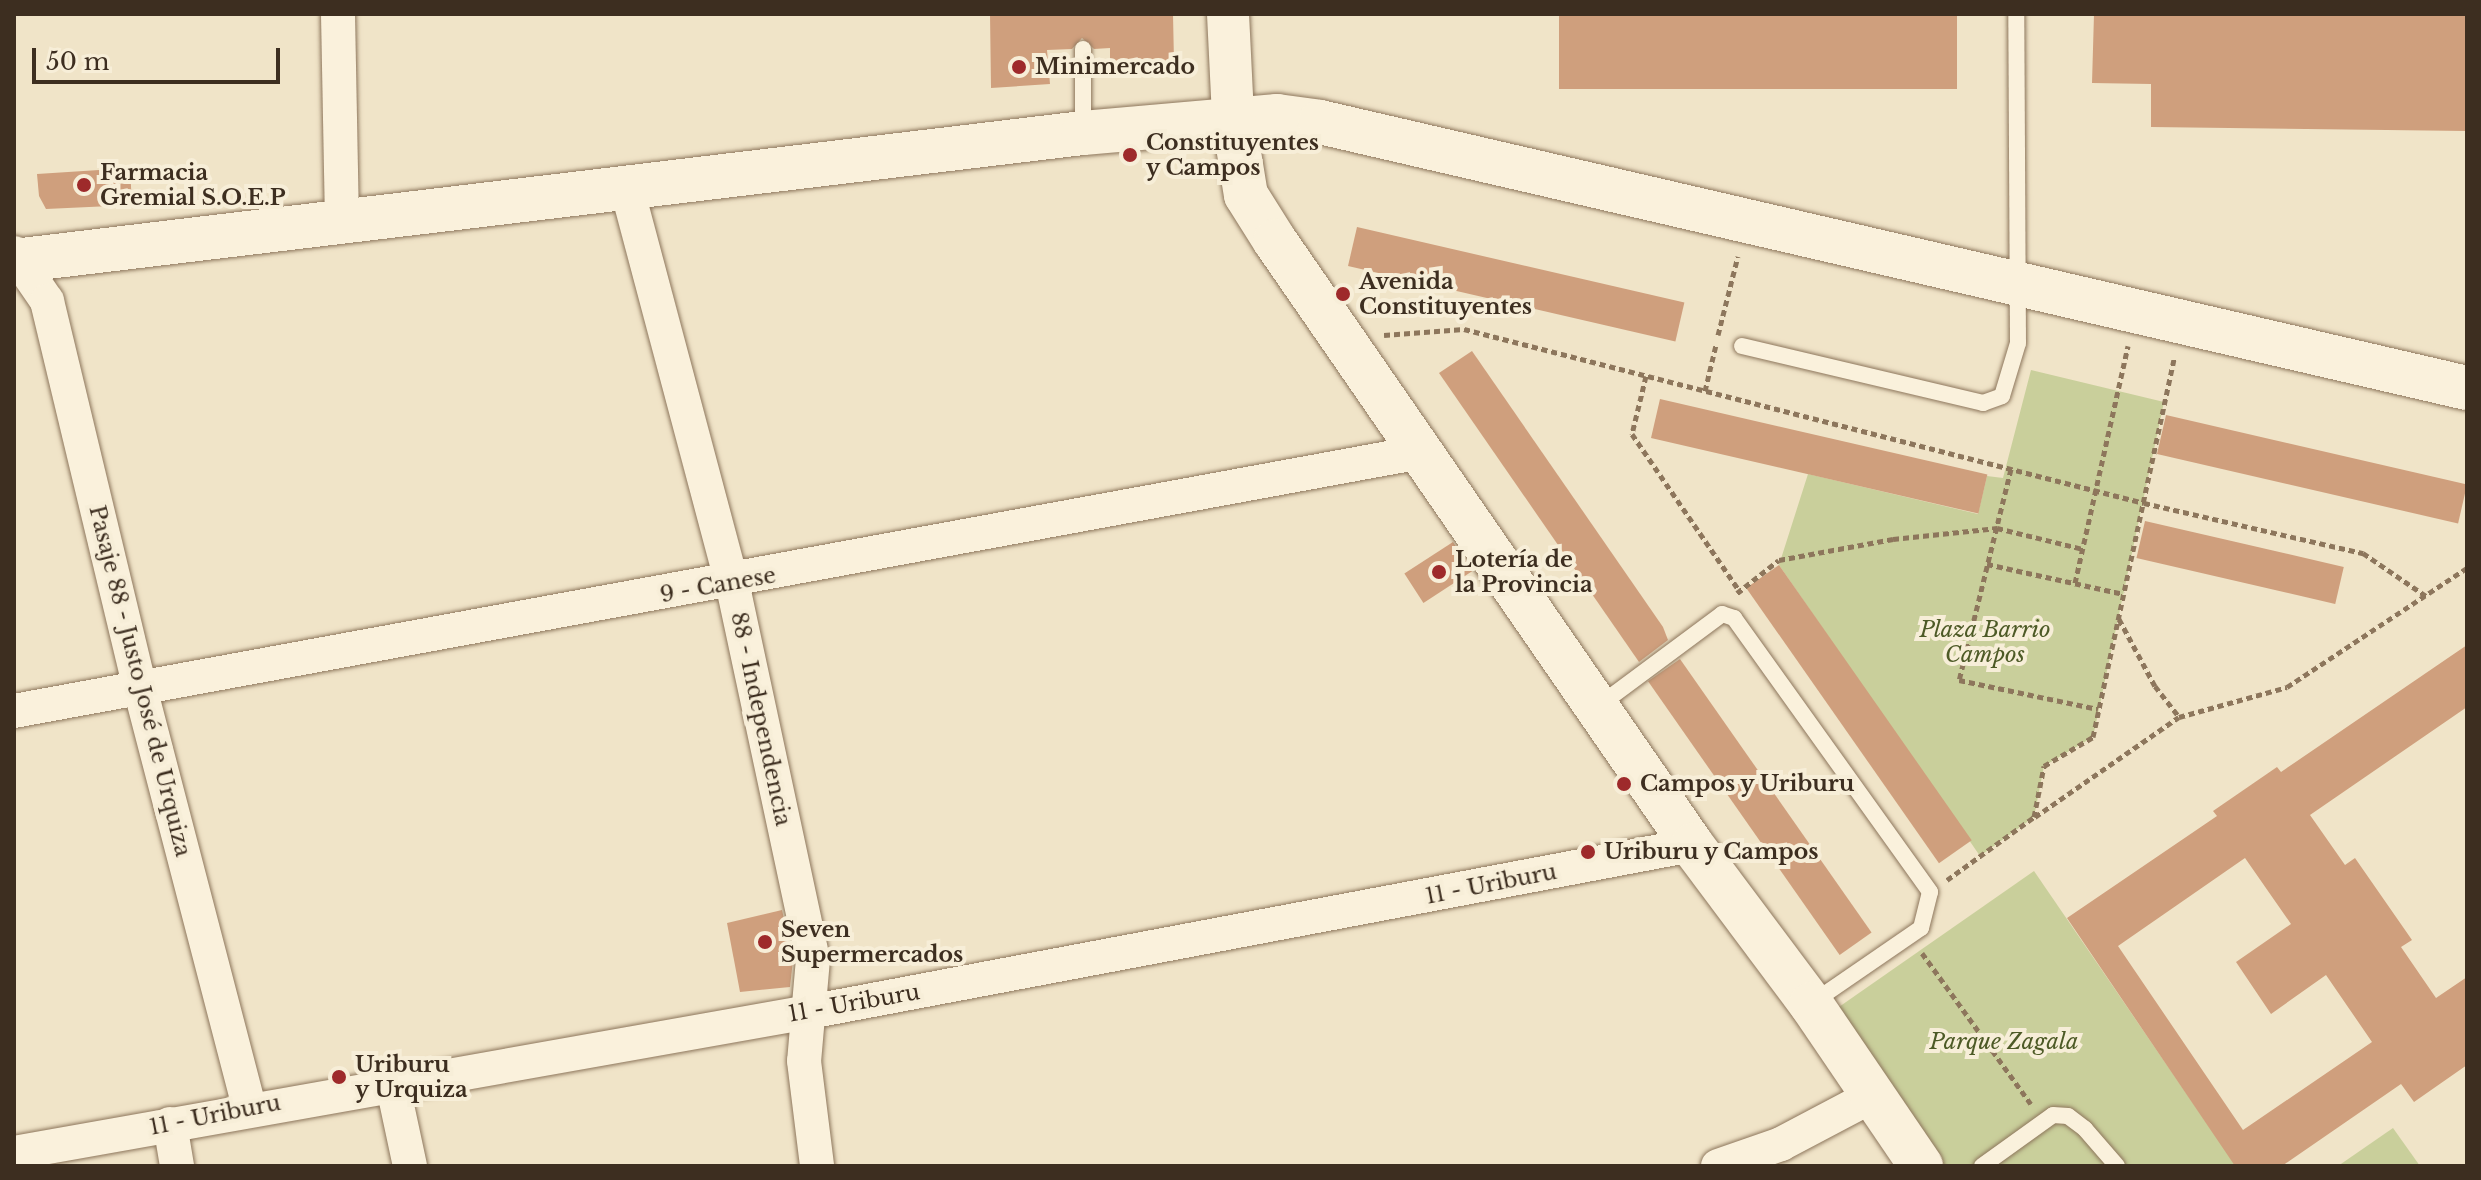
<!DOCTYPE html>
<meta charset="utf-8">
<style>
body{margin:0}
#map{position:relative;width:2481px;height:1180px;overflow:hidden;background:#f0e4c8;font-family:"Libre Baskerville",serif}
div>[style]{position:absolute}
.green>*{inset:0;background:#c9cf9b}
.building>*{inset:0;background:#cf9f7d;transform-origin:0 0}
.path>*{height:5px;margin-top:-2.5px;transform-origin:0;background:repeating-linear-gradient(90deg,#8d765c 0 6px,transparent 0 10px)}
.roads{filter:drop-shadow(0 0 2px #8d765c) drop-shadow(0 0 2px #8d765c)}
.service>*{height:16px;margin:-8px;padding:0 8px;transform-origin:8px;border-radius:8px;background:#faf1dc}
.minor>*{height:34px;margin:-17px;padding:0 17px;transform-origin:17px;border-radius:17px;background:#faf1dc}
.tertiary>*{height:42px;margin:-21px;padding:0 21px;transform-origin:21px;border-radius:21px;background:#faf1dc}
.secondary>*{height:44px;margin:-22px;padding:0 22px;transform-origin:22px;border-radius:22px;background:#faf1dc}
.dots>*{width:22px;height:22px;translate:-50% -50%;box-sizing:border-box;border:4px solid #f7eed8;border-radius:50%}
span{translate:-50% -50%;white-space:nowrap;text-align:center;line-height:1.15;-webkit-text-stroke:8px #f7eed8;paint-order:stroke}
.poi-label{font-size:22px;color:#3d2e20;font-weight:700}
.left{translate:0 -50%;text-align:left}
.street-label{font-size:22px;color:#3d2e20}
.park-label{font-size:22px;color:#4d5a26;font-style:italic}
.frame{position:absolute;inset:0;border:16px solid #3d2e20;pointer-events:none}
.scale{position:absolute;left:32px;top:48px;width:248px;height:36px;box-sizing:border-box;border:4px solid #3d2e20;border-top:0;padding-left:10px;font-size:24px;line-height:28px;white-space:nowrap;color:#3d2e20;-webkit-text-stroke:6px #f7eed8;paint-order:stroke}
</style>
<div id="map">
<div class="green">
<i style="clip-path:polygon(2031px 370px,2164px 402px,2093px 737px,2044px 766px,2034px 817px,1980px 856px,1779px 565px,1808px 474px,1978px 514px,1987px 476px,2003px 478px)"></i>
<i style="clip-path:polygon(2034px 871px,2236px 1166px,1940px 1166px,1836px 1009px)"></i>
<i style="clip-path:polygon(2393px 1128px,2420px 1166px,2338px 1166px)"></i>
</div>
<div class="building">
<i style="clip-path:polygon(990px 14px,1173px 14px,1174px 62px,1110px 64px,1110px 48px,1094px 49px,1082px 38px,1072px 49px,1047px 50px,1050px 84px,991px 88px)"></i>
<i style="left:1559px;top:14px;width:398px;height:75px"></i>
<i style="clip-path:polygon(2094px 14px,2467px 14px,2467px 131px,2151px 127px,2151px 84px,2092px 83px)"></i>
<i style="clip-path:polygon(130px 168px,132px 205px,46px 209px,39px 196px,37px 174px)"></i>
<i style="left:1357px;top:227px;width:336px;height:40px;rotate:13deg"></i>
<i style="clip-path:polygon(1472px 351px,1663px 627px,1668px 640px,1639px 662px,1439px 373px)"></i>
<i style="left:1660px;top:399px;width:336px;height:40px;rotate:13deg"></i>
<i style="left:2166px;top:415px;width:309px;height:40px;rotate:13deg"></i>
<i style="left:2145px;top:521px;width:204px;height:38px;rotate:13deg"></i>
<i style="left:1453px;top:542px;width:35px;height:58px;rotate:57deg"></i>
<i style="left:1779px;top:565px;width:336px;height:40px;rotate:55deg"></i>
<i style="clip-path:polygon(evenodd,2467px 645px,2467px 707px,2310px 815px,2345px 865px,2355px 858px,2412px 940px,2401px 947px,2436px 998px,2467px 977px,2467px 1065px,2414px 1102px,2401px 1084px,2282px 1166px,2235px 1166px,2067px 918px,2217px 816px,2213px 811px,2277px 767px,2281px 772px,2467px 645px,2245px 858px,2291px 924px,2236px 962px,2271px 1014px,2326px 975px,2372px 1042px,2243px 1130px,2118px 946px,2245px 858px)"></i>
<i style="left:1680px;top:659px;width:334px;height:39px;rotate:55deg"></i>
<i style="clip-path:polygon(782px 910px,793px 960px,790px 987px,740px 992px,727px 923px)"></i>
</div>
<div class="path">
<i style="left:1384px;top:335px;width:80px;rotate:-4.3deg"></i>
<i style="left:1464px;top:329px;width:702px;rotate:14.35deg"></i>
<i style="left:2144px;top:503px;width:225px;rotate:12.9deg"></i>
<i style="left:2363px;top:553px;width:76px;rotate:34.3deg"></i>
<i style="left:1718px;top:335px;width:81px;rotate:-75.8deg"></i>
<i style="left:1646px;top:376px;width:60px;rotate:103.6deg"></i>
<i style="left:1632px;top:434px;width:193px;rotate:55.6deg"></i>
<i style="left:1705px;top:391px;width:47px;rotate:-76.6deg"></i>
<i style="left:2011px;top:469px;width:217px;rotate:103.8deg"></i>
<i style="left:1959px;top:680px;width:142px;rotate:11.8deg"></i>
<i style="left:1987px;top:564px;width:140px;rotate:12.4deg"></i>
<i style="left:2075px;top:583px;width:243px;rotate:-77.4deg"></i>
<i style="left:1737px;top:593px;width:53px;rotate:-38.2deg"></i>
<i style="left:1779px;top:560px;width:116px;rotate:-10.4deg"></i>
<i style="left:1893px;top:539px;width:105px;rotate:-6deg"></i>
<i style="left:1997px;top:528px;width:89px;rotate:13.7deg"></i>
<i style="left:2119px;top:619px;width:76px;rotate:61.8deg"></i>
<i style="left:2155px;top:686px;width:39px;rotate:52deg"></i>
<i style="left:2035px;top:817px;width:175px;rotate:-34.8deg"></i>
<i style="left:2179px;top:717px;width:112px;rotate:-15.5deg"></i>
<i style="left:2287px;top:687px;width:216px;rotate:-33.5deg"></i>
<i style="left:1947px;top:880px;width:107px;rotate:-35.9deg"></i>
<i style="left:2034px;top:817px;width:52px;rotate:-78.9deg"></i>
<i style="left:2044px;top:766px;width:57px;rotate:-30.6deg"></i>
<i style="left:2093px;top:737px;width:387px;rotate:-77.9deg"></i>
<i style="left:1922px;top:953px;width:186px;rotate:54.2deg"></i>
</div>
<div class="roads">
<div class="service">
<i style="left:1083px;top:49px;width:82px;rotate:90deg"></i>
<i style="left:1742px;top:346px;width:248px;rotate:13.3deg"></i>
<i style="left:1983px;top:403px;width:20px;rotate:-20deg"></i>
<i style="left:2002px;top:396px;width:55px;rotate:-73.2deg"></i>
<i style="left:2018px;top:343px;width:329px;rotate:-90.3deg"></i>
<i style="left:1597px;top:707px;width:156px;rotate:-36.6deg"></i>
<i style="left:1722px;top:614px;width:13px;rotate:18deg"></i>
<i style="left:1734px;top:618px;width:337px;rotate:54.4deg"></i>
<i style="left:1930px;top:892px;width:37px;rotate:104deg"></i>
<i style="left:1921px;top:928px;width:132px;rotate:145.5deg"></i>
<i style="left:1982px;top:1166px;width:87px;rotate:-35.7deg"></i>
<i style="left:2053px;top:1115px;width:15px;rotate:4deg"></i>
<i style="left:2068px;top:1116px;width:21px;rotate:37deg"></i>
<i style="left:2085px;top:1129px;width:49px;rotate:49.1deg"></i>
</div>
<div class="minor">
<i style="left:338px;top:14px;width:207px;rotate:88.9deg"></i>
<i style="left:626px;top:185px;width:411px;rotate:75.1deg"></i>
<i style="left:732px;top:582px;width:386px;rotate:77.9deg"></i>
<i style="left:813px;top:959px;width:102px;rotate:95deg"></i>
<i style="left:804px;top:1061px;width:106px;rotate:82.9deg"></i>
<i style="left:14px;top:253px;width:58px;rotate:55.5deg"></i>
<i style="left:47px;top:301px;width:398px;rotate:76.5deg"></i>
<i style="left:140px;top:688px;width:435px;rotate:75.4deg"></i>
<i style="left:14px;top:711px;width:1431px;rotate:-10.43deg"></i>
<i style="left:392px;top:1082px;width:86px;rotate:77.9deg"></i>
<i style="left:170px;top:1124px;width:43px;rotate:80.5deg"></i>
<i style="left:14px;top:1153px;width:807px;rotate:-10.06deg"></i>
<i style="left:809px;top:1012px;width:899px;rotate:-10.71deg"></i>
<i style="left:1718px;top:1166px;width:67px;rotate:-19.2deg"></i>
<i style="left:1781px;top:1144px;width:105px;rotate:-27.8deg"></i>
</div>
<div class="tertiary">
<i style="left:1228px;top:14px;width:102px;rotate:87.2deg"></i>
</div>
<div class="secondary">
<i style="left:1233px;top:116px;width:80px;rotate:80.7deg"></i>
<i style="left:1246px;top:195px;width:54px;rotate:57.8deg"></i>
<i style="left:1275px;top:241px;width:734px;rotate:55.38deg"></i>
<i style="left:1692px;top:845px;width:199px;rotate:53.2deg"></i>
<i style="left:1811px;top:1004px;width:196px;rotate:55.8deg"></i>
<i style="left:14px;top:261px;width:1077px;rotate:-6.83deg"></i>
<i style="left:1083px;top:133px;width:195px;rotate:-5deg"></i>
<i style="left:1277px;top:116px;width:43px;rotate:7.9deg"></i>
<i style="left:1320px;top:122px;width:1177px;rotate:13.06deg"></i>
</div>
</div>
<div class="dots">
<i style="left:1019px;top:67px;background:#9e2a2b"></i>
<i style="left:1130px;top:155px;background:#9e2a2b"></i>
<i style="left:84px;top:185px;background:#9e2a2b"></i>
<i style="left:1343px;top:294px;background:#9e2a2b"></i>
<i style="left:1439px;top:572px;background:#9e2a2b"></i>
<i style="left:1624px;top:784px;background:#9e2a2b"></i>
<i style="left:1588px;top:852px;background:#9e2a2b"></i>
<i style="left:765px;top:942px;background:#9e2a2b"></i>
<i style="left:339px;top:1077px;background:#9e2a2b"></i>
</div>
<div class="poi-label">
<span class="left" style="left:1035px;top:67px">Minimercado</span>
<span class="left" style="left:1146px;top:155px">Constituyentes<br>y Campos</span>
<span class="left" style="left:100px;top:185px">Farmacia<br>Gremial S.O.E.P</span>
<span class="left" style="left:1359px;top:294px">Avenida<br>Constituyentes</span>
<span class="left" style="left:1455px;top:572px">Lotería de<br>la Provincia</span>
<span class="left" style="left:1640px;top:784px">Campos y Uriburu</span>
<span class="left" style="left:1604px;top:852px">Uriburu y Campos</span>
<span class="left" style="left:781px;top:942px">Seven<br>Supermercados</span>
<span class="left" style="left:355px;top:1077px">Uriburu<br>y Urquiza</span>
</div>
<div class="street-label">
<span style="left:718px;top:585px;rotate:-10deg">9 - Canese</span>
<span style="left:140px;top:681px;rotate:76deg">Pasaje 88 - Justo José de Urquiza</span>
<span style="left:761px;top:719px;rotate:78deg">88 - Independencia</span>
<span style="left:1491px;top:884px;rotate:-11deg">11 - Uriburu</span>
<span style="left:854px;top:1003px;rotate:-10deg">11 - Uriburu</span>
<span style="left:215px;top:1115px;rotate:-11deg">11 - Uriburu</span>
</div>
<div class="park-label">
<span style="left:1985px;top:642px">Plaza Barrio<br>Campos</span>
<span style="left:2004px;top:1042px">Parque Zagala</span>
</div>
<div class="frame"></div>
<div class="scale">50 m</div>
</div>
